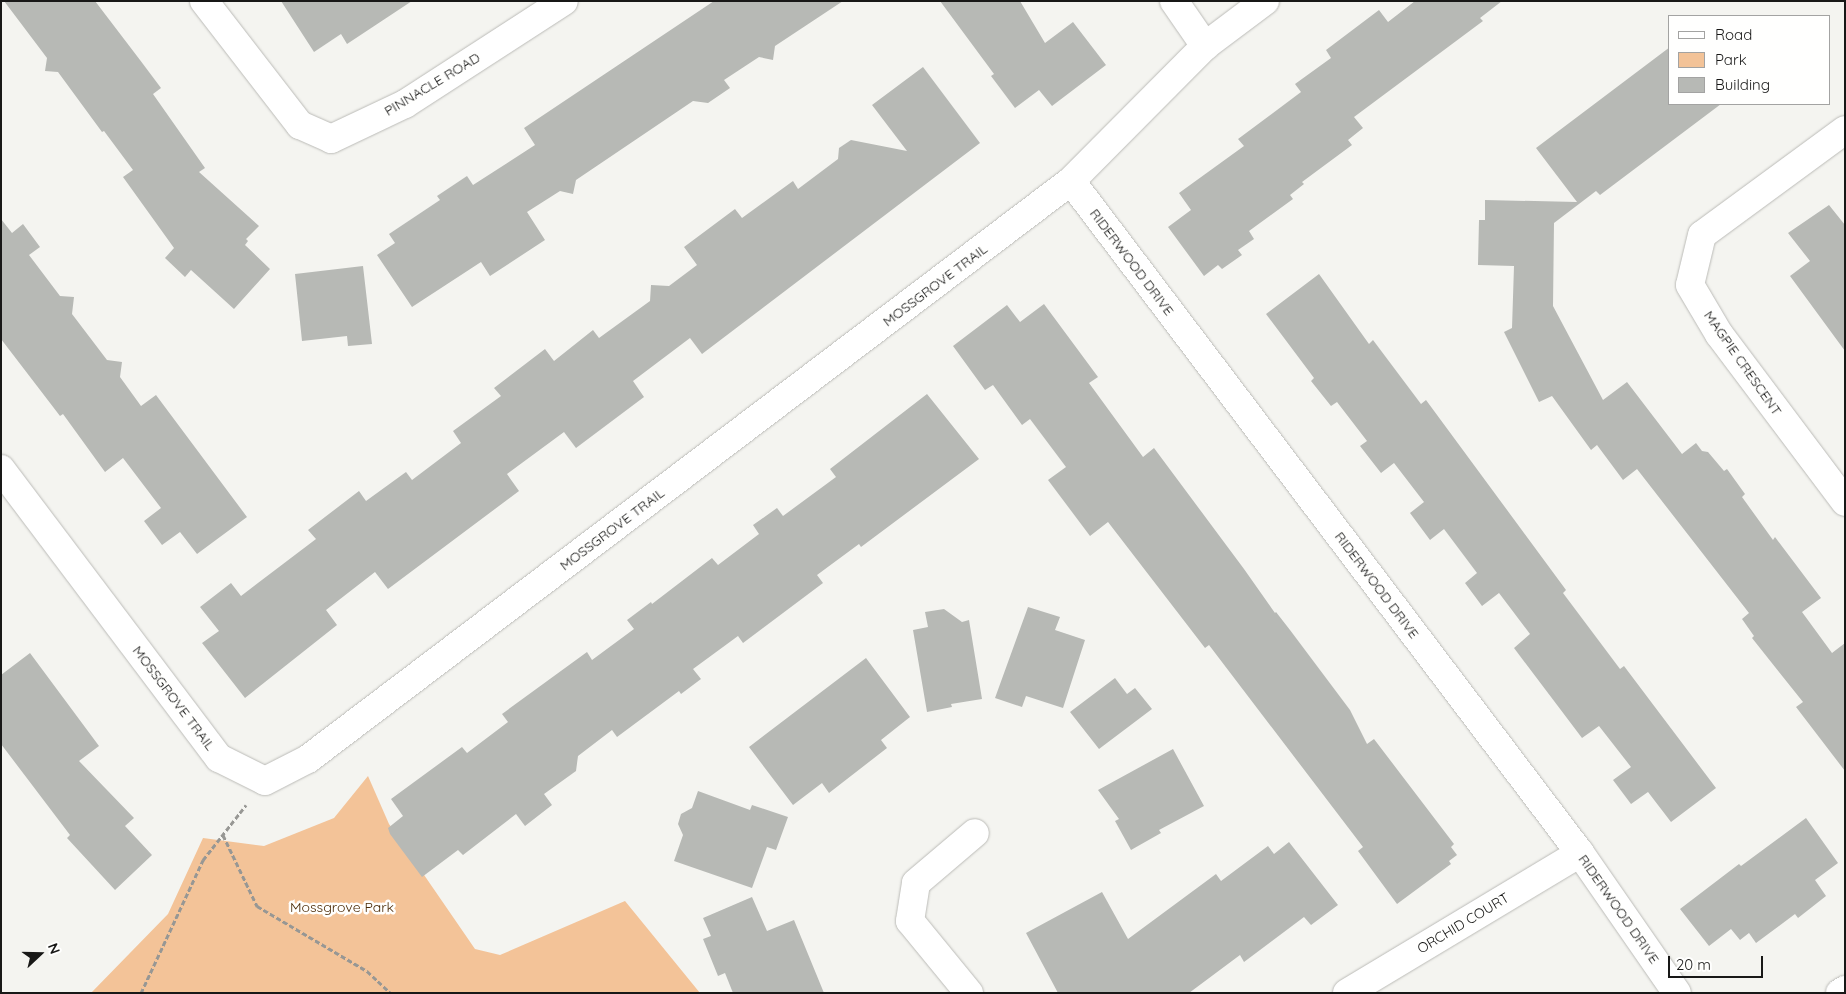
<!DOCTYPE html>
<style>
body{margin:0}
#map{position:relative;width:1846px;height:994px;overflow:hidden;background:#f4f4f0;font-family:Quicksand,sans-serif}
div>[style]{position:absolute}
.green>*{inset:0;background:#f3c398}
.building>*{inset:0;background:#b7b9b5}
.path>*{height:3px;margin-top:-1.5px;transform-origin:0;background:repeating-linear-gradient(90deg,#979794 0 5px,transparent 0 7.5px)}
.roads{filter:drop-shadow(0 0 1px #bbbbb7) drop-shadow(0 0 1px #bbbbb7)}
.minor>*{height:28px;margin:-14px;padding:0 14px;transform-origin:14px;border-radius:14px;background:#fff}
span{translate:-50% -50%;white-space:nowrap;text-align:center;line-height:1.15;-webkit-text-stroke:5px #fffffe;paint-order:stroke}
.street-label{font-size:14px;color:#181817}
.park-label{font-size:14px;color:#4a2a05}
.frame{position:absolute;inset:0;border:2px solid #181817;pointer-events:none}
.legend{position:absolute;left:1668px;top:15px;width:162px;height:90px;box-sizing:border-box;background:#fffffe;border:1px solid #a3a3a2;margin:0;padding:6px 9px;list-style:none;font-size:15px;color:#181817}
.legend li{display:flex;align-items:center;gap:10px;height:25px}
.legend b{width:25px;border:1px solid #a3a3a2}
.north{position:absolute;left:15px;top:929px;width:50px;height:50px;-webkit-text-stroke:4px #fffffe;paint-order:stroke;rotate:69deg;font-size:14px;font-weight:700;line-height:20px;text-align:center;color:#181817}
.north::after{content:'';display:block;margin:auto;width:18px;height:22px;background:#181817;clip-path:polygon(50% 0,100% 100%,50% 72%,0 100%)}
.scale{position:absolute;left:1668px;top:956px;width:95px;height:22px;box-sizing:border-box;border:2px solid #181817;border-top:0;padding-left:6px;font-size:15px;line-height:18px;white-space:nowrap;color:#181817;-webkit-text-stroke:4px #fffffe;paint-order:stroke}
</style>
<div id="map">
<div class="green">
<i style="clip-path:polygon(368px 776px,389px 824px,475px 949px,500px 955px,625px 901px,700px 993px,91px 993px,168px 914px,203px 838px,264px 846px,334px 818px)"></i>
</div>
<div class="building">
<i style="clip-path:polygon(4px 1px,95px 1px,140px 60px,161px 88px,153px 94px,205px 168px,199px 172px,259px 226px,246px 239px,248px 241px,245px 245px,270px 269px,234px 309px,191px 270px,185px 277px,165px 258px,174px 248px,123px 177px,133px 170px,104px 131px,102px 132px,58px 72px,45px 71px,47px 58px)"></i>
<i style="clip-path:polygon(281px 1px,412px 1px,347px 44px,341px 34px,314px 52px)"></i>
<i style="clip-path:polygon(714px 1px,843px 1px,775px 46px,773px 60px,759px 57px,724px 80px,730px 88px,708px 103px,693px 101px,576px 180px,573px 194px,560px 191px,527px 212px,545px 240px,490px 276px,481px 262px,412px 307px,377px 255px,395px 243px,389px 234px,440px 200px,437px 196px,467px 176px,473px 185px,535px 145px,524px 128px)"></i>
<i style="clip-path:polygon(940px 1px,1020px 1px,1045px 43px,1073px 22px,1106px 65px,1052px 106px,1039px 90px,1015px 108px,991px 76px,994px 74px)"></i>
<i style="clip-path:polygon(1415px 1px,1502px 1px,1480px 18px,1483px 21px,1354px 117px,1363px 128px,1348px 140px,1352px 145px,1302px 182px,1304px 184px,1290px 195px,1293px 199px,1249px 231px,1254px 239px,1238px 250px,1242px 255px,1222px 269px,1218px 265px,1204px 276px,1168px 227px,1191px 210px,1179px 193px,1244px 146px,1238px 139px,1301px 92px,1295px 84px,1331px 58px,1326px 50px,1379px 10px,1388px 22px)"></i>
<i style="clip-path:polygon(1670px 47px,1670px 104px,1721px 104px,1600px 195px,1596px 191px,1554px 223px,1553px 306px,1603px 400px,1627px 382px,1682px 454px,1696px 443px,1702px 451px,1708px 452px,1724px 471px,1727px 469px,1745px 494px,1742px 497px,1773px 540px,1775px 537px,1821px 598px,1802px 612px,1832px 653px,1845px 643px,1845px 771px,1796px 707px,1803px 702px,1752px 638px,1754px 636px,1742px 619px,1749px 613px,1637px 469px,1623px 480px,1597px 445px,1591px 450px,1552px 396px,1539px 402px,1504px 332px,1512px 328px,1514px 266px,1478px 265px,1479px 220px,1485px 220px,1485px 200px,1577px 202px,1536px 148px)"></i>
<i style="clip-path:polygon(923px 67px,980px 143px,702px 354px,690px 338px,633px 381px,644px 397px,576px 448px,564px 432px,507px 474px,519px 491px,388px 589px,375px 572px,326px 610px,337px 625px,245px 698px,202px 643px,219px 631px,200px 607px,231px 583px,241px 596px,316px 539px,308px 530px,359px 491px,366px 501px,406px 472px,412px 480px,461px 443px,453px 431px,501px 396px,494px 388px,545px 349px,554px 361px,593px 330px,599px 338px,650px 301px,651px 285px,669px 286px,697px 265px,684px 247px,735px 209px,742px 218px,793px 181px,798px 189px,838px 159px,839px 148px,851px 140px,907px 151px,872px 105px)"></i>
<i style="clip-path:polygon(1829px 205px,1845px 225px,1845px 351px,1790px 276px,1810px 261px,1788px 233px)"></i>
<i style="clip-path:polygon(1px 219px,12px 233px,23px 224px,40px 247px,29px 255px,60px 296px,74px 297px,72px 314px,107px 360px,122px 362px,120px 377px,141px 406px,156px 395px,247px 517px,197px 554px,180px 532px,162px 545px,144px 521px,161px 508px,123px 458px,105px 472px,63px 414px,60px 416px,1px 339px)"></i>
<i style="clip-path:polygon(363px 266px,372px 344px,348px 346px,347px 336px,302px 341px,295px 274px)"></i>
<i style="clip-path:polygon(1319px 274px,1369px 344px,1373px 340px,1421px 404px,1426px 400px,1566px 590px,1563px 593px,1620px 669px,1624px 666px,1716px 788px,1671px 822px,1648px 792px,1631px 804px,1613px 780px,1631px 767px,1599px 726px,1582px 738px,1514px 648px,1530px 634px,1499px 593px,1482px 606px,1465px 583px,1477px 573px,1444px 529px,1430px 540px,1410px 513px,1424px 502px,1394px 463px,1381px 473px,1360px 446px,1367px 441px,1337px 402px,1331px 406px,1311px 381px,1314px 378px,1266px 314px)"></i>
<i style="clip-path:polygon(1044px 304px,1098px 377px,1089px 383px,1143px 457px,1154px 448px,1244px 569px,1275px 613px,1276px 612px,1290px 630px,1350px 710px,1367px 744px,1374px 739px,1454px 844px,1451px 847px,1457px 855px,1449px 861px,1451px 864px,1397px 904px,1358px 851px,1363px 847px,1209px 645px,1205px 648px,1108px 522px,1090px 536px,1048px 480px,1066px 467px,1030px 419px,1022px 425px,993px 385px,985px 390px,953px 346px,1007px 305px,1020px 322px)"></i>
<i style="clip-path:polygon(927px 394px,979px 459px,861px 547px,859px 544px,817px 575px,823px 583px,743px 643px,738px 636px,693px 669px,701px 679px,681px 694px,679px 691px,617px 737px,612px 730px,578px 756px,576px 771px,544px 794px,552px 805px,525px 826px,516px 814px,463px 855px,458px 850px,422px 877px,390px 834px,388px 828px,403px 816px,391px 799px,462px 747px,467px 753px,508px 722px,502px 714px,587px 652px,592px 660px,634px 629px,627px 620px,651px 602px,652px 604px,712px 558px,718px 565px,759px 534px,753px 525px,777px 508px,783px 516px,836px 477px,830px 469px)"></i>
<i style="clip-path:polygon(1028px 607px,1060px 617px,1055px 630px,1085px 640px,1063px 708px,1026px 696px,1022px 707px,995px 698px)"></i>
<i style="clip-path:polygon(944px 609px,962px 622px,969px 620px,982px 699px,951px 704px,952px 707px,927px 712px,913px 630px,928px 627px,925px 612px)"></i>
<i style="clip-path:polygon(30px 653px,99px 746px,79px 761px,134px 818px,125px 826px,152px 855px,115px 890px,67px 838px,70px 835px,1px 744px,1px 675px)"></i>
<i style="clip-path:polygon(866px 658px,910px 717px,881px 740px,887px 748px,829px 793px,822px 783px,793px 805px,749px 747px)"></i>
<i style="clip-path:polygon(1115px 678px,1127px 694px,1135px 688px,1152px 709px,1099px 749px,1070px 712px)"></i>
<i style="clip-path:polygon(1173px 749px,1204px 806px,1159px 830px,1161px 833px,1131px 850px,1115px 821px,1119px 819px,1098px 790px)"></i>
<i style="clip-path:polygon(698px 791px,750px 810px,752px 805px,788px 817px,776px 850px,767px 847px,752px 888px,674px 861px,683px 835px,678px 824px,681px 814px,692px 808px)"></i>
<i style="clip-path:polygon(1806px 818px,1838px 863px,1815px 880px,1826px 896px,1798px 918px,1795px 914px,1756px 943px,1749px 933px,1740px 940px,1731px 929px,1709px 946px,1680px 909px,1739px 864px,1741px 866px)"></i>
<i style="clip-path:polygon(1289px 842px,1338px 905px,1311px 925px,1304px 917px,1244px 962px,1240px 955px,1189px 993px,1058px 993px,1026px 933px,1102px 892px,1128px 939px,1216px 874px,1221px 881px,1268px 846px,1274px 854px)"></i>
<i style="clip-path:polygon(752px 897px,767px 931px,794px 920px,824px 993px,733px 993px,725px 973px,718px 976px,703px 939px,711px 936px,703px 918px)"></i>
</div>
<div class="path">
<i style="left:223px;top:835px;width:79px;rotate:64.4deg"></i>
<i style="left:257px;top:906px;width:128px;rotate:30.6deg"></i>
<i style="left:367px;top:971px;width:33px;rotate:43deg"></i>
<i style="left:141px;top:993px;width:147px;rotate:-65deg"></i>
<i style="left:203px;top:860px;width:70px;rotate:-52deg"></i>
</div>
<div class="roads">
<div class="minor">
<i style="left:204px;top:1px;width:157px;rotate:52.3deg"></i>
<i style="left:300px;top:125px;width:34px;rotate:24deg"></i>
<i style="left:331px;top:139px;width:82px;rotate:-25.3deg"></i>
<i style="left:405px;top:104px;width:189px;rotate:-32.9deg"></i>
<i style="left:1174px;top:1px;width:55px;rotate:55.4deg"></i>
<i style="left:1845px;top:130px;width:177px;rotate:143.7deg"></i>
<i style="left:1702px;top:235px;width:51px;rotate:103.5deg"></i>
<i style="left:1690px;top:285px;width:57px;rotate:59.4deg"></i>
<i style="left:1719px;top:334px;width:210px;rotate:53.1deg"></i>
<i style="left:1071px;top:181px;width:843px;rotate:52.86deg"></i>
<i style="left:1580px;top:853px;width:170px;rotate:55.3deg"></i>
<i style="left:1px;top:469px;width:362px;rotate:53deg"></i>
<i style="left:219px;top:758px;width:51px;rotate:26.6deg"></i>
<i style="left:265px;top:781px;width:48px;rotate:-27.1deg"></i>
<i style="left:308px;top:759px;width:957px;rotate:-37.15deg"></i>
<i style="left:1071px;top:181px;width:190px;rotate:-45.2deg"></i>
<i style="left:1205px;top:46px;width:75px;rotate:-36.9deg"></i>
<i style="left:969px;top:993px;width:93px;rotate:-129.3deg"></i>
<i style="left:910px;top:921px;width:38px;rotate:-81deg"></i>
<i style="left:916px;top:883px;width:77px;rotate:-40.3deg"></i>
<i style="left:1347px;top:993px;width:272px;rotate:-31deg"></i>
<i style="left:1840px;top:993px;width:6px;rotate:-31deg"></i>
</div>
</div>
<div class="street-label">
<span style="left:432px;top:84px;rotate:-31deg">PINNACLE ROAD</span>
<span style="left:1132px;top:262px;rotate:53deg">RIDERWOOD DRIVE</span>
<span style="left:935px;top:285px;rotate:-37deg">MOSSGROVE TRAIL</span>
<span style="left:1743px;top:363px;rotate:55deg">MAGPIE CRESCENT</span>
<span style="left:612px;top:529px;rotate:-37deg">MOSSGROVE TRAIL</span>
<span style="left:1377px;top:585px;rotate:53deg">RIDERWOOD DRIVE</span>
<span style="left:174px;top:698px;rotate:53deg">MOSSGROVE TRAIL</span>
<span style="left:1619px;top:909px;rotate:55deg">RIDERWOOD DRIVE</span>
<span style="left:1463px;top:923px;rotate:-31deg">ORCHID COURT</span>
</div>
<div class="park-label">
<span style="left:342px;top:907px">Mossgrove Park</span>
</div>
<div class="frame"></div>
<ul class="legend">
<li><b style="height:6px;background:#fff"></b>Road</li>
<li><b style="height:14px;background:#f3c398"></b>Park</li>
<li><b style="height:14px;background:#b7b9b5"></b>Building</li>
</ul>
<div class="north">N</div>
<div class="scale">20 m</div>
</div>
